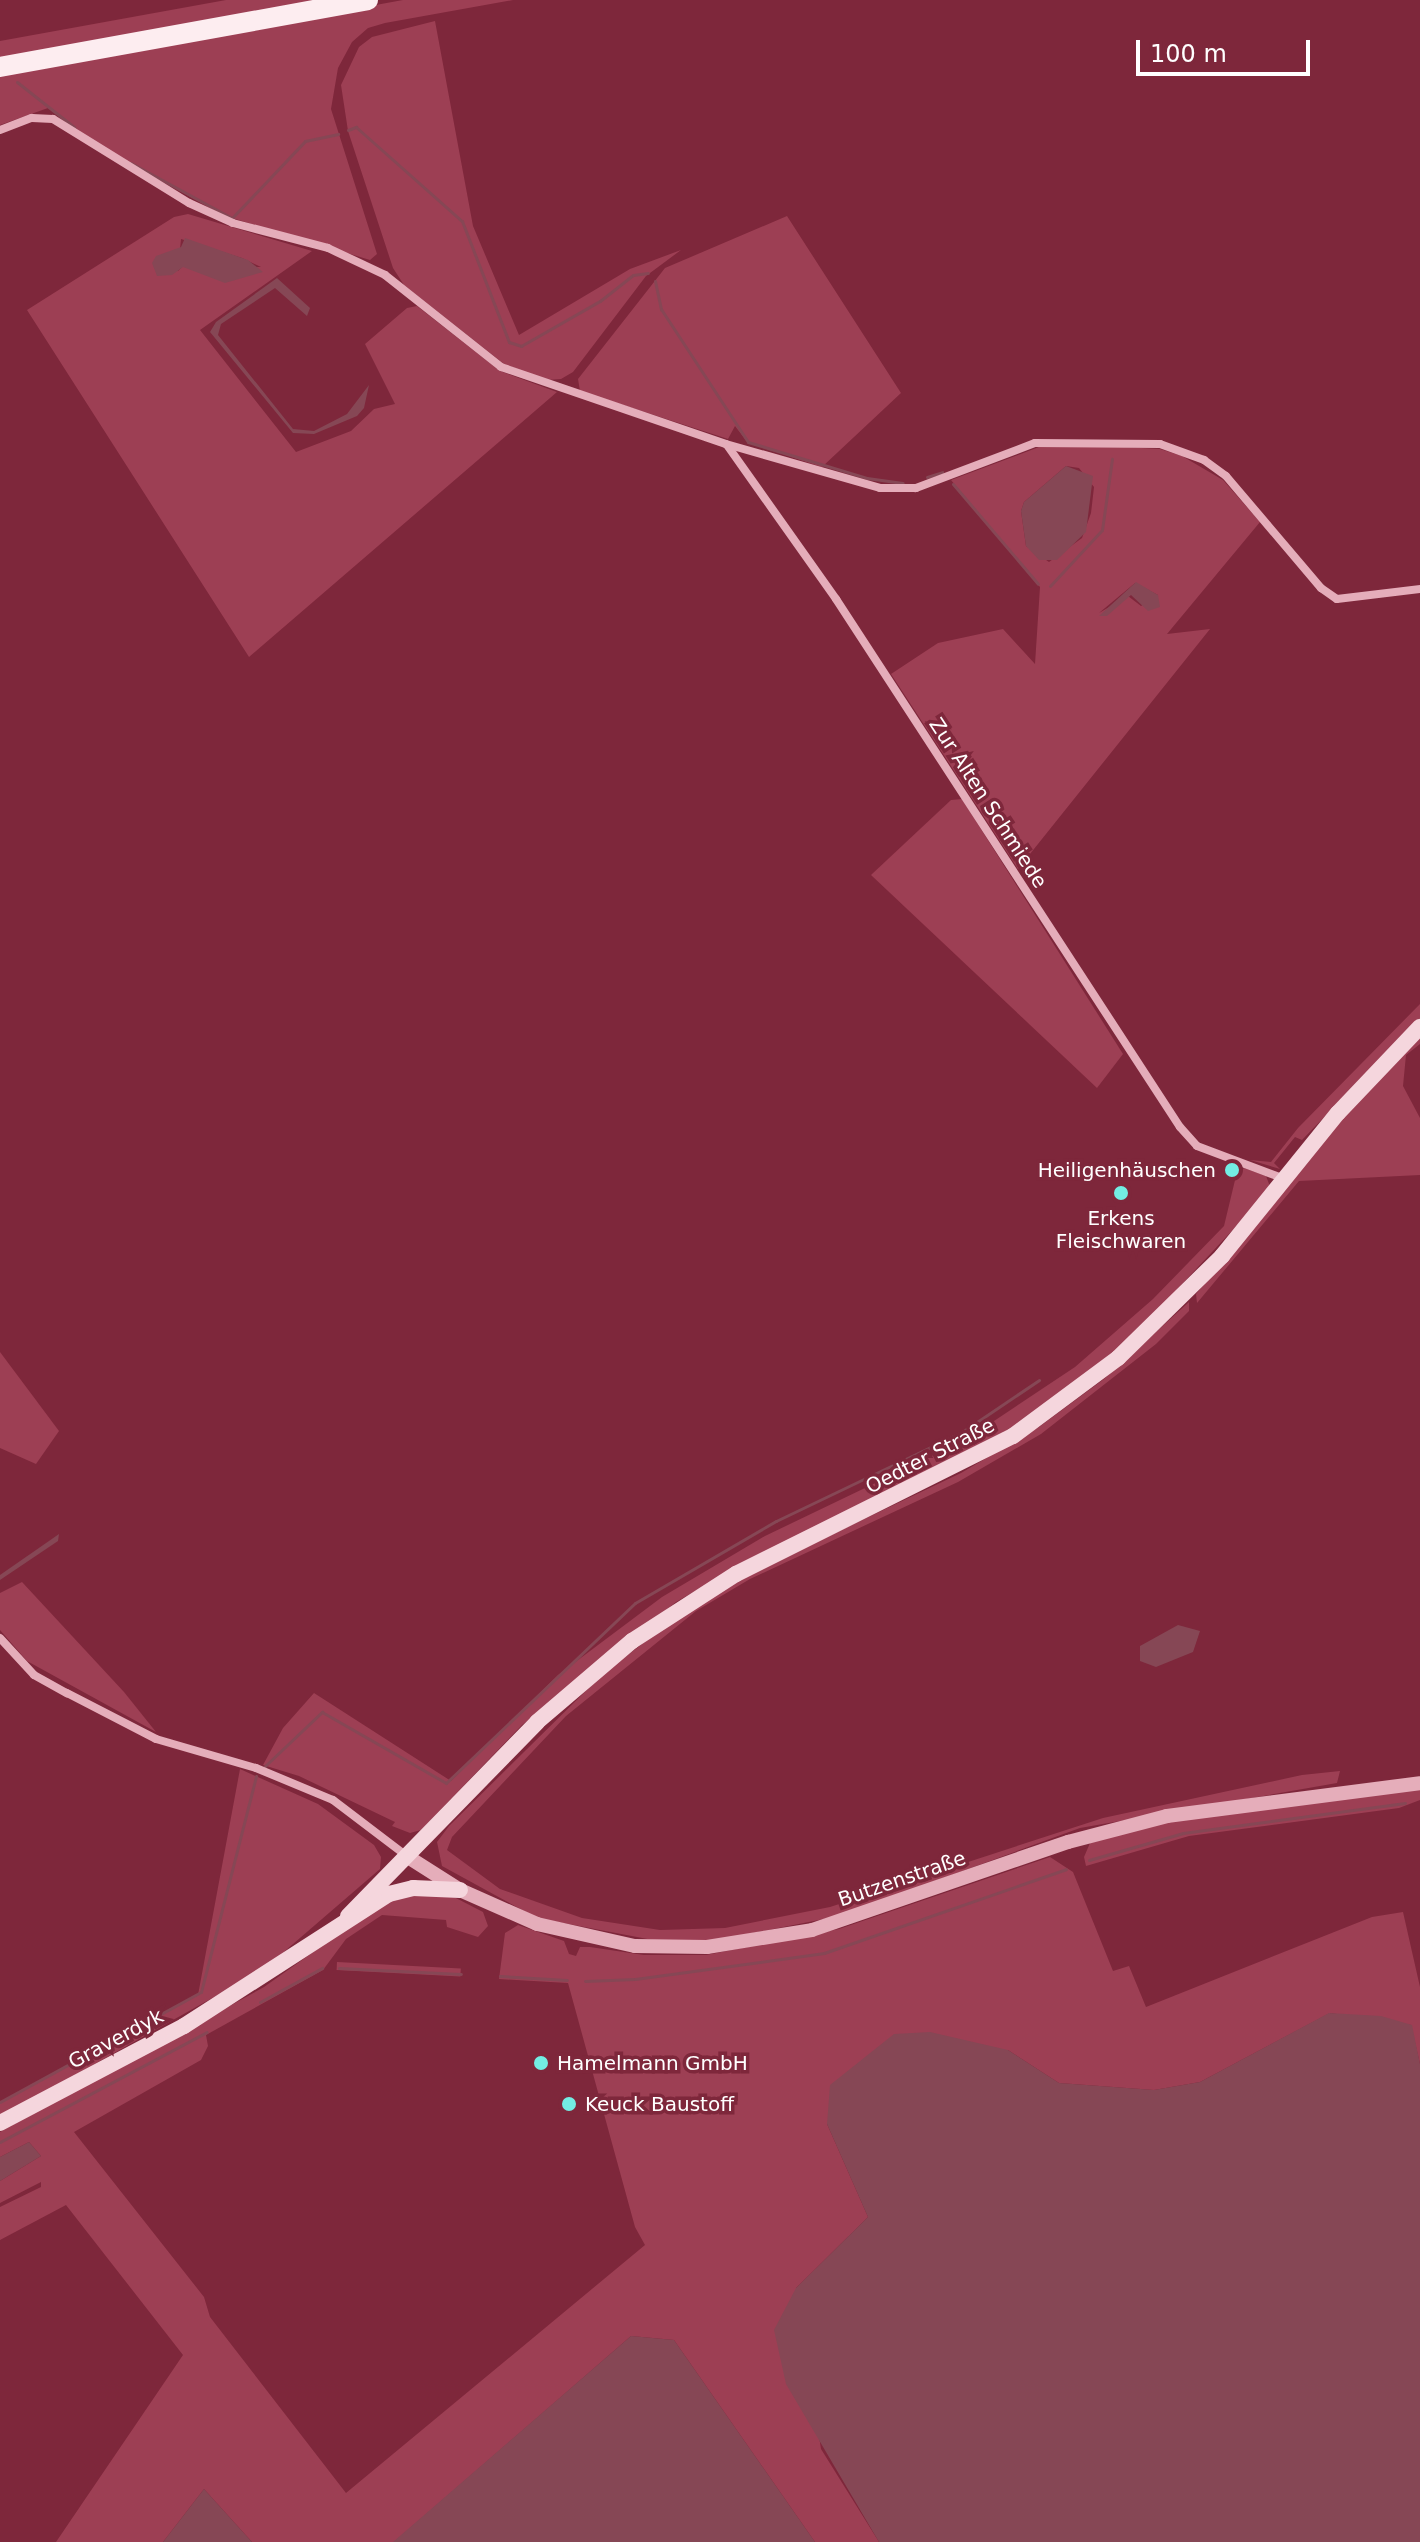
<!DOCTYPE html>
<meta charset="utf-8">
<style>
body{margin:0}
#map{position:relative;width:1420px;height:2542px;overflow:hidden;background:#7e273b;font-family:"DejaVu Sans",sans-serif}
div>[style]{position:absolute}
.green>*{inset:0;background:#9d3f54;transform-origin:0 0}
.water>*{inset:0;background:#864755}
.stream>*{height:3px;margin:-1.5px;padding:0 1.5px;transform-origin:1.5px;border-radius:1.5px;background:#864755}
.minor>*{height:8px;margin:-4px;padding:0 4px;transform-origin:4px;border-radius:4px;background:#e5adba}
.tertiary>*{height:14px;margin:-7px;padding:0 7px;transform-origin:7px;border-radius:7px;background:#e5adba}
.secondary>*{height:16px;margin:-8px;padding:0 8px;transform-origin:8px;border-radius:8px;background:#f5d6dd}
.primary>*{height:20px;margin:-10px;padding:0 10px;transform-origin:10px;border-radius:10px;background:#fdedf0}
.dots>*{width:22px;height:22px;translate:-50% -50%;box-sizing:border-box;border:4px solid #7e273b;border-radius:50%}
span{translate:-50% -50%;white-space:nowrap;text-align:center;line-height:1.15;-webkit-text-stroke:7px #7e273b;paint-order:stroke}
.street-label{font-size:20px;color:#fff}
.poi-label{font-size:20px;color:#fff}
.right{translate:-100% -50%;text-align:right}
.left{translate:0 -50%;text-align:left}
.scale{position:absolute;left:1136px;top:40px;width:174px;height:36px;box-sizing:border-box;border:4px solid #fff;border-top:0;padding-left:10px;font-size:24px;line-height:28px;white-space:nowrap;color:#fff;-webkit-text-stroke:6px #7e273b;paint-order:stroke}
</style>
<div id="map">
<div class="green">
<i style="clip-path:polygon(226px 0,328px 0,0 60px,0 41px)"></i>
<i style="clip-path:polygon(403px 0,513px 0,385px 23px,368px 28px,352px 42px,338px 68px,331px 109px,377px 254px,370px 260px,222px 215px,99px 145px,48px 108px,0 125px,0 74px)"></i>
<i style="clip-path:polygon(435px 21px,473px 226px,519px 335px,630px 269px,681px 250px,646px 276px,573px 372px,561px 379px,547px 380px,504px 364px,404px 285px,393px 268px,348px 131px,341px 85px,359px 47px,372px 37px)"></i>
<i style="clip-path:polygon(evenodd,188px 214px,312px 251px,200px 330px,296px 452px,351px 431px,374px 409px,395px 404px,365px 344px,407px 308px,417px 306px,500px 371px,557px 392px,249px 657px,27px 310px,174px 217px,188px 214px,181px 239px,242px 258px,261px 267px,183px 266px,178px 271px,181px 239px)"></i>
<i style="clip-path:polygon(787px 216px,901px 393px,822px 467px,748px 443px,735px 426px,728px 439px,580px 391px,578px 379px,665px 268px)"></i>
<i style="clip-path:polygon(evenodd,1087px 445px,1160px 449px,1182px 456px,1223px 480px,1260px 522px,1167px 634px,1210px 629px,1018px 869px,891px 674px,938px 643px,1003px 629px,1035px 664px,1040px 587px,951px 480px,1039px 447px,1087px 445px,1066px 466px,1079px 468px,1094px 487px,1091px 513px,1082px 538px,1049px 562px,1026px 546px,1021px 511px,1024px 502px,1066px 466px,1087px 445px,1135px 583px,1158px 595px,1141px 606px,1128px 596px,1099px 613px,1135px 583px)"></i>
<i style="clip-path:polygon(962px 799px,1123px 1054px,1097px 1088px,871px 875px,951px 800px)"></i>
<i style="clip-path:polygon(1420px 1004px,1420px 1018px,1302px 1140px,1295px 1137px,1274px 1163px,1280px 1169px,1250px 1160px,1271px 1162px,1298px 1128px)"></i>
<i style="clip-path:polygon(1420px 1036px,1420px 1044px,1406px 1055px,1403px 1086px,1420px 1118px,1420px 1175px,1299px 1181px,1197px 1303px,1196px 1294px,1345px 1116px)"></i>
<i style="clip-path:polygon(1244px 1168px,1266px 1176px,1271px 1189px,1125px 1345px,1025px 1421px,754px 1557px,676px 1602px,522px 1725px,421px 1830px,410px 1833px,392px 1826px,395px 1822px,299px 1776px,263px 1765px,283px 1728px,314px 1693px,451px 1781px,558px 1675px,662px 1597px,765px 1536px,967px 1439px,1075px 1367px,1153px 1299px,1224px 1226px,1236px 1176px)"></i>
<i style="clip-path:polygon(1189px 1302px,1189px 1311px,1156px 1344px,1041px 1434px,958px 1482px,750px 1579px,696px 1611px,566px 1716px,452px 1837px,447px 1850px,500px 1889px,582px 1918px,660px 1930px,725px 1928px,830px 1907px,1103px 1818px,1302px 1775px,1340px 1771px,1337px 1783px,1080px 1828px,839px 1916px,717px 1940px,658px 1941px,537px 1918px,442px 1866px,437px 1842px,449px 1826px,602px 1675px,673px 1620px,740px 1578px,961px 1473px,1039px 1427px,1104px 1379px)"></i>
<i style="clip-path:polygon(0 1352px,59px 1431px,36px 1464px,0 1448px)"></i>
<i style="clip-path:polygon(22px 1582px,124px 1692px,156px 1732px,27px 1661px,0 1630px,0 1593px)"></i>
<i style="clip-path:polygon(240px 1769px,318px 1804px,374px 1845px,381px 1857px,380px 1869px,264px 1969px,0 2117px,0 2103px,198px 1995px)"></i>
<i style="clip-path:polygon(1420px 1787px,1420px 1800px,1399px 1808px,1189px 1836px,1086px 1866px,1084px 1857px,1090px 1843px,1178px 1818px)"></i>
<i style="clip-path:polygon(1050px 1857px,1073px 1872px,1113px 1971px,1129px 1966px,1146px 2007px,1372px 1917px,1403px 1912px,1420px 1987px,1420px 2064px,1411px 2025px,1330px 2013px,1200px 2082px,1154px 2090px,1059px 2083px,1008px 2050px,827px 2124px,868px 2217px,796px 2288px,821px 2449px,879px 2542px,815px 2542px,674px 2340px,631px 2336px,394px 2542px,252px 2542px,204px 2489px,163px 2542px,56px 2542px,183px 2355px,66px 2205px,0 2240px,0 2207px,41px 2187px,41px 2182px,0 2203px,0 2181px,41px 2156px,29px 2142px,0 2157px,0 2132px,264px 1987px,381px 1904px,414px 1892px,452px 1896px,483px 1912px,488px 1926px,478px 1937px,447px 1927px,446px 1920px,382px 1915px,346px 1939px,323px 1970px,206px 2035px,208px 2046px,201px 2060px,74px 2132px,204px 2297px,210px 2317px,346px 2493px,645px 2245px,635px 2227px,568px 1983px,499px 1979px,505px 1933px,518px 1925px,564px 1941px,569px 1954px,576px 1956px,580px 1947px,590px 1947px,644px 1955px,706px 1955px,839px 1929px)"></i>
<i style="left:337px;top:1962px;width:124px;height:8px;rotate:3deg"></i>
</div>
<div class="water">
<i style="clip-path:polygon(185px 238px,248px 260px,263px 272px,225px 283px,183px 267px,172px 275px,157px 276px,152px 263px,156px 256px,181px 247px)"></i>
<i style="clip-path:polygon(277px 278px,310px 308px,307px 316px,275px 288px,221px 324px,218px 335px,293px 429px,314px 431px,347px 414px,369px 385px,364px 408px,357px 416px,314px 434px,293px 433px,210px 332px,216px 322px)"></i>
<i style="clip-path:polygon(1066px 466px,1093px 476px,1086px 532px,1057px 560px,1039px 560px,1026px 546px,1021px 511px,1024px 502px)"></i>
<i style="clip-path:polygon(1136px 582px,1158px 595px,1160px 607px,1148px 611px,1131px 595px,1107px 616px,1099px 616px)"></i>
<i style="clip-path:polygon(59px 1534px,58px 1541px,0 1580px,0 1575px)"></i>
<i style="clip-path:polygon(1178px 1625px,1200px 1631px,1193px 1652px,1156px 1667px,1140px 1661px,1140px 1646px)"></i>
<i style="clip-path:polygon(1329px 2013px,1381px 2016px,1412px 2025px,1420px 2064px,1420px 2542px,879px 2542px,786px 2384px,774px 2330px,796px 2288px,868px 2217px,827px 2124px,830px 2085px,894px 2034px,930px 2032px,1008px 2050px,1059px 2083px,1154px 2090px,1200px 2082px)"></i>
<i style="clip-path:polygon(29px 2142px,41px 2156px,0 2181px,0 2157px)"></i>
<i style="clip-path:polygon(631px 2336px,674px 2340px,815px 2542px,393px 2542px)"></i>
<i style="clip-path:polygon(204px 2489px,252px 2542px,163px 2542px)"></i>
</div>
<div class="stream">
<i style="left:17px;top:82px;width:73px;rotate:38.3deg"></i>
<i style="left:348px;top:130px;width:9px;rotate:-21deg"></i>
<i style="left:356px;top:127px;width:142px;rotate:41.6deg"></i>
<i style="left:462px;top:221px;width:130px;rotate:68.8deg"></i>
<i style="left:509px;top:342px;width:13px;rotate:18deg"></i>
<i style="left:521px;top:346px;width:91px;rotate:-29.7deg"></i>
<i style="left:600px;top:301px;width:42px;rotate:-38.2deg"></i>
<i style="left:633px;top:275px;width:15px;rotate:-8deg"></i>
<i style="left:131px;top:163px;width:115px;rotate:28.6deg"></i>
<i style="left:232px;top:218px;width:106px;rotate:-46.5deg"></i>
<i style="left:305px;top:141px;width:34px;rotate:-12deg"></i>
<i style="left:655px;top:281px;width:29px;rotate:78deg"></i>
<i style="left:661px;top:309px;width:159px;rotate:56.8deg"></i>
<i style="left:748px;top:442px;width:124px;rotate:16.8deg"></i>
<i style="left:867px;top:478px;width:36px;rotate:8deg"></i>
<i style="left:927px;top:477px;width:16px;rotate:-18deg"></i>
<i style="left:953px;top:484px;width:131px;rotate:49.6deg"></i>
<i style="left:1050px;top:586px;width:76px;rotate:-47.1deg"></i>
<i style="left:1102px;top:530px;width:72px;rotate:-82deg"></i>
<i style="left:265px;top:1766px;width:79px;rotate:-43.5deg"></i>
<i style="left:322px;top:1712px;width:143px;rotate:29.8deg"></i>
<i style="left:446px;top:1783px;width:261px;rotate:-43.6deg"></i>
<i style="left:635px;top:1603px;width:163px;rotate:-30.2deg"></i>
<i style="left:776px;top:1521px;width:206px;rotate:-25.6deg"></i>
<i style="left:962px;top:1432px;width:93px;rotate:-34deg"></i>
<i style="left:1089px;top:1860px;width:98px;rotate:-16deg"></i>
<i style="left:1183px;top:1833px;width:224px;rotate:-7.7deg"></i>
<i style="left:339px;top:1968px;width:122px;rotate:2.8deg"></i>
<i style="left:500px;top:1976px;width:67px;rotate:3.4deg"></i>
<i style="left:585px;top:1981px;width:50px;rotate:-2.3deg"></i>
<i style="left:635px;top:1979px;width:191px;rotate:-7.8deg"></i>
<i style="left:824px;top:1953px;width:256px;rotate:-19.1deg"></i>
<i style="left:260px;top:2002px;width:71px;rotate:-28.7deg"></i>
<i style="left:0;top:2102px;width:229px;rotate:-28.7deg"></i>
<i style="left:201px;top:1992px;width:223px;rotate:-75.7deg"></i>
<i style="left:0;top:2142px;width:234px;rotate:-28deg"></i>
</div>
<div class="minor">
<i style="left:0;top:130px;width:34px;rotate:-21deg"></i>
<i style="left:32px;top:118px;width:21px;rotate:3deg"></i>
<i style="left:53px;top:119px;width:160px;rotate:31.7deg"></i>
<i style="left:189px;top:203px;width:48px;rotate:24.4deg"></i>
<i style="left:233px;top:223px;width:98px;rotate:14.7deg"></i>
<i style="left:328px;top:248px;width:63px;rotate:25.3deg"></i>
<i style="left:385px;top:275px;width:148px;rotate:38.4deg"></i>
<i style="left:501px;top:367px;width:238px;rotate:18.9deg"></i>
<i style="left:726px;top:444px;width:160px;rotate:15.9deg"></i>
<i style="left:880px;top:488px;width:36px"></i>
<i style="left:916px;top:488px;width:127px;rotate:-20.7deg"></i>
<i style="left:1035px;top:443px;width:125px;rotate:0.5deg"></i>
<i style="left:1160px;top:444px;width:47px;rotate:20deg"></i>
<i style="left:1204px;top:460px;width:27px;rotate:36deg"></i>
<i style="left:1226px;top:476px;width:147px;rotate:49.7deg"></i>
<i style="left:1321px;top:588px;width:19px;rotate:35deg"></i>
<i style="left:1337px;top:599px;width:84px;rotate:-6.9deg"></i>
<i style="left:727px;top:445px;width:189px;rotate:54.7deg"></i>
<i style="left:836px;top:599px;width:630px;rotate:56.92deg"></i>
<i style="left:1180px;top:1127px;width:25px;rotate:48deg"></i>
<i style="left:1197px;top:1146px;width:94px;rotate:20.6deg"></i>
<i style="left:0;top:1638px;width:50px;rotate:47.4deg"></i>
<i style="left:34px;top:1675px;width:38px;rotate:29deg"></i>
<i style="left:67px;top:1693px;width:100px;rotate:27.3deg"></i>
<i style="left:156px;top:1739px;width:104px;rotate:16.2deg"></i>
<i style="left:256px;top:1768px;width:83px;rotate:22.6deg"></i>
<i style="left:333px;top:1800px;width:94px;rotate:37.2deg"></i>
</div>
<div class="tertiary">
<i style="left:408px;top:1857px;width:62px;rotate:32.4deg"></i>
<i style="left:460px;top:1890px;width:84px;rotate:23.8deg"></i>
<i style="left:537px;top:1924px;width:100px;rotate:12.7deg"></i>
<i style="left:635px;top:1946px;width:72px;rotate:0.8deg"></i>
<i style="left:707px;top:1947px;width:106px;rotate:-9.2deg"></i>
<i style="left:812px;top:1930px;width:271px;rotate:-19deg"></i>
<i style="left:1068px;top:1842px;width:102px;rotate:-14.7deg"></i>
<i style="left:1167px;top:1816px;width:255px;rotate:-7.4deg"></i>
</div>
<div class="secondary">
<i style="left:348px;top:1916px;width:271px;rotate:-45.7deg"></i>
<i style="left:537px;top:1722px;width:125px;rotate:-40.5deg"></i>
<i style="left:632px;top:1641px;width:124px;rotate:-32.8deg"></i>
<i style="left:736px;top:1574px;width:309px;rotate:-26.5deg"></i>
<i style="left:1013px;top:1436px;width:131px;rotate:-36.6deg"></i>
<i style="left:1118px;top:1358px;width:146px;rotate:-44.4deg"></i>
<i style="left:1222px;top:1256px;width:184px;rotate:-51deg"></i>
<i style="left:1338px;top:1113px;width:119px;rotate:-46.4deg"></i>
<i style="left:0;top:2123px;width:208px;rotate:-27.8deg"></i>
<i style="left:184px;top:2026px;width:244px;rotate:-32.8deg"></i>
<i style="left:389px;top:1894px;width:25px;rotate:-14deg"></i>
<i style="left:413px;top:1888px;width:47px;rotate:2.4deg"></i>
</div>
<div class="primary">
<i style="left:0;top:67px;width:374px;rotate:-10.3deg"></i>
</div>
<div class="dots">
<i style="left:1232px;top:1170px;background:#73ede3"></i>
<i style="left:1121px;top:1193px;background:#73ede3"></i>
<i style="left:541px;top:2063px;background:#73ede3"></i>
<i style="left:569px;top:2104px;background:#73ede3"></i>
</div>
<div class="street-label">
<span style="left:988px;top:803px;rotate:57deg">Zur Alten Schmiede</span>
<span style="left:930px;top:1456px;rotate:-27deg">Oedter Straße</span>
<span style="left:902px;top:1879px;rotate:-19deg">Butzenstraße</span>
<span style="left:116px;top:2039px;rotate:-28deg">Graverdyk</span>
</div>
<div class="poi-label">
<span class="right" style="left:1216px;top:1170px">Heiligenhäuschen</span>
<span style="left:1121px;top:1230px">Erkens<br>Fleischwaren</span>
<span class="left" style="left:557px;top:2063px">Hamelmann GmbH</span>
<span class="left" style="left:585px;top:2104px">Keuck Baustoff</span>
</div>
<div class="scale">100 m</div>
</div>
